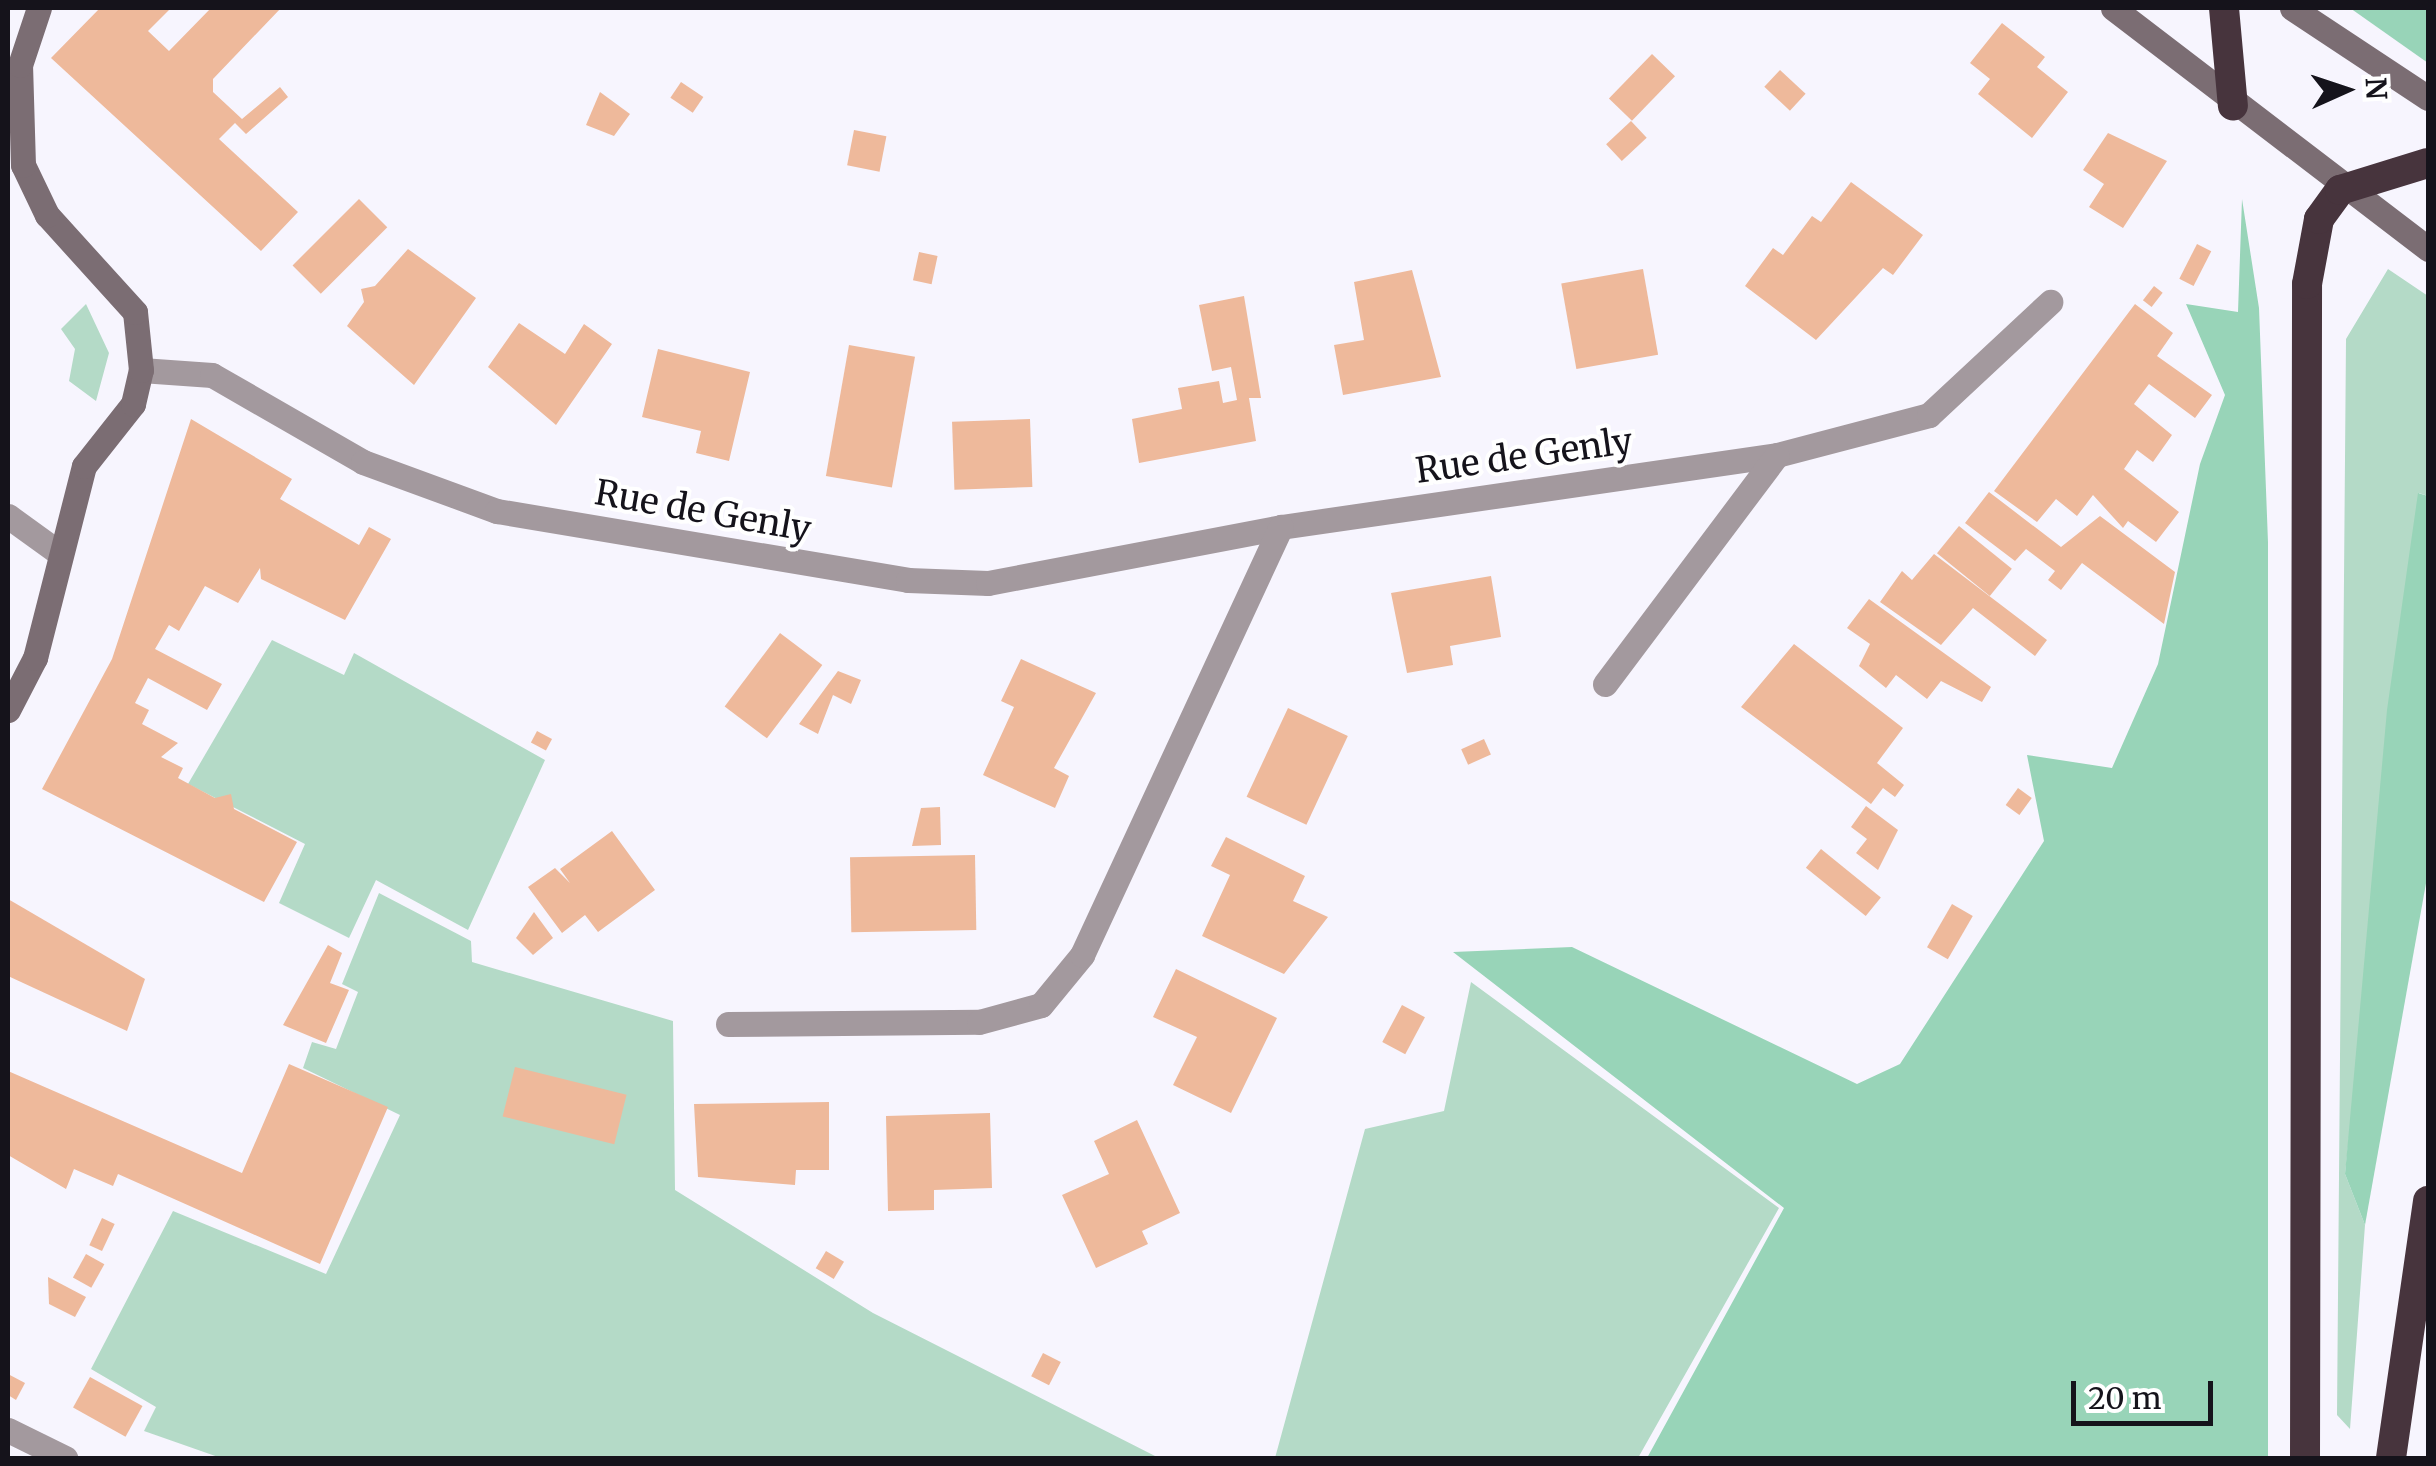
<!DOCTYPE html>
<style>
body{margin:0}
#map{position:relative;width:2436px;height:1466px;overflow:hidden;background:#f7f5fe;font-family:Merriweather,serif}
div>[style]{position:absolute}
.green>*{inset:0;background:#b4dac7}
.forest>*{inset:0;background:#98d4b8}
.building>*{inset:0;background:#eeb99b;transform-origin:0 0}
.street>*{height:25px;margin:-12.5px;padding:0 12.5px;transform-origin:12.5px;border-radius:12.5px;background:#a3999e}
.secondary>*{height:25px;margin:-12.5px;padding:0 12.5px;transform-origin:12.5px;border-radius:12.5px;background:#7b6d73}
.highway>*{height:30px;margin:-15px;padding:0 15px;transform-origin:15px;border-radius:15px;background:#47343d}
span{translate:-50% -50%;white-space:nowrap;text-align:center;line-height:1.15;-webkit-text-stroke:8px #fff;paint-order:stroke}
.street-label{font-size:35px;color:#15131b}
.frame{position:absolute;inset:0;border:10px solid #15131b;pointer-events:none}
.north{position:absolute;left:2296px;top:40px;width:100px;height:100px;-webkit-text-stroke:8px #fff;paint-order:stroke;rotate:87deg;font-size:28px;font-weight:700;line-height:40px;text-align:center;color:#15131b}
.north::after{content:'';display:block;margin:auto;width:35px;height:45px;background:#15131b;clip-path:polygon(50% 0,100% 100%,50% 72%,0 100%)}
.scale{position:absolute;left:2071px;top:1381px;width:142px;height:45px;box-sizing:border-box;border:5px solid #15131b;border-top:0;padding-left:12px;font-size:30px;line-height:35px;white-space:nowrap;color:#15131b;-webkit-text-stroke:8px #fff;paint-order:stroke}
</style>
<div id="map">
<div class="green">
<i style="clip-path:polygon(2388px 269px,2428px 296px,2428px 496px,2419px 493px,2345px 1174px,2365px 1225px,2350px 1429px,2337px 1415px,2346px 339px)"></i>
<i style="clip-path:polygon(86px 304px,109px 353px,96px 401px,69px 381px,75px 349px,61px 329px)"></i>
<i style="clip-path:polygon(272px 640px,344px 675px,354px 653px,545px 760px,468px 930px,376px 880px,349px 938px,279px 903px,305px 844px,188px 784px)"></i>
<i style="clip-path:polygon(379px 893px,471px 941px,472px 962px,673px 1021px,675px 1190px,873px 1313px,1159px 1458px,221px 1458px,144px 1431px,156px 1407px,91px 1369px,173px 1211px,326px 1274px,400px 1115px,303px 1068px,312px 1042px,336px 1049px,358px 992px,342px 984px)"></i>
<i style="clip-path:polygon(1471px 982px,1779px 1208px,1638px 1458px,1275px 1458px,1365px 1129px,1444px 1111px)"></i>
</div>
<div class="forest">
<i style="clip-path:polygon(2350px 8px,2428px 8px,2428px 63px)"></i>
<i style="clip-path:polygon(2242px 199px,2259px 308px,2268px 542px,2268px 1458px,1647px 1458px,1784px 1208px,1453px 952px,1572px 947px,1857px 1084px,1900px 1064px,2044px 841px,2027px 755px,2112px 768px,2158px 664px,2200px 464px,2225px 395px,2186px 304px,2238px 312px)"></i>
<i style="clip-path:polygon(2418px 493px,2428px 496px,2428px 872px,2365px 1225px,2345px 1174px,2387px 710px)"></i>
</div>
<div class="building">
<i style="clip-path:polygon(100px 8px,171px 8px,148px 31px,169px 51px,211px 8px,281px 8px,213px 79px,213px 92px,242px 119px,280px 87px,288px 97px,246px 134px,235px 123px,219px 139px,298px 212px,261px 251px,51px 58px)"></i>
<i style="clip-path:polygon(2002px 23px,2045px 57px,2037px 67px,2068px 92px,2032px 138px,1978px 94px,1990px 79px,1970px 63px)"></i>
<i style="left:1652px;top:54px;width:32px;height:62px;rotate:44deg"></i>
<i style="left:1780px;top:70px;width:35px;height:23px;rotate:43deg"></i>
<i style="left:681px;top:82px;width:27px;height:19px;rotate:34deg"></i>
<i style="clip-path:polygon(600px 92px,630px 114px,614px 136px,586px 125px)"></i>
<i style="left:1631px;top:121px;width:23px;height:34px;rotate:47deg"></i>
<i style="left:854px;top:130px;width:33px;height:36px;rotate:11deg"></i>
<i style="clip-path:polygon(2108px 133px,2167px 161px,2123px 228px,2089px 207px,2104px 184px,2083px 170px)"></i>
<i style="clip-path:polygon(1851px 182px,1923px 235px,1893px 275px,1883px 268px,1816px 340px,1745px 286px,1773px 248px,1783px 255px,1812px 216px,1821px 222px)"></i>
<i style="left:359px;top:199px;width:40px;height:94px;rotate:45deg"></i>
<i style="left:2197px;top:244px;width:16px;height:39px;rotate:27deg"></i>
<i style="clip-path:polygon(408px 249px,476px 298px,414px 385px,347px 326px,364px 302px,361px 289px,375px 286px)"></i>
<i style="left:919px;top:252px;width:19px;height:29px;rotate:12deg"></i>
<i style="left:1643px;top:269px;width:87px;height:83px;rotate:80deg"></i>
<i style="clip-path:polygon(1412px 270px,1441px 377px,1343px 395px,1334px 345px,1364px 340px,1354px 282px)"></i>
<i style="left:2154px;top:286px;width:11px;height:18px;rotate:38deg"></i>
<i style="clip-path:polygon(1244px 296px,1261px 398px,1249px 398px,1256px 441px,1139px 463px,1132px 419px,1182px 409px,1178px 388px,1219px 381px,1223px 403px,1237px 400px,1231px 367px,1212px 371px,1199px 305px)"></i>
<i style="clip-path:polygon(2135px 304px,2173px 333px,2157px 356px,2212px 395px,2195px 418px,2149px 384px,2134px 404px,2172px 435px,2153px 462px,2137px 450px,2124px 469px,2179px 512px,2156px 542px,2128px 521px,2123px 528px,2093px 495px,2077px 516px,2056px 499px,2037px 522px,1994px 491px)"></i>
<i style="clip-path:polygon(519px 323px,565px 354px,584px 324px,612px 344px,556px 425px,488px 367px)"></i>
<i style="left:849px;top:345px;width:67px;height:133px;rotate:10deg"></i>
<i style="clip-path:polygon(658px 349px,750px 372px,729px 461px,696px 453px,701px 431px,642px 417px)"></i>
<i style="clip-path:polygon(191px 419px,292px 479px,280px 499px,359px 545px,369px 527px,391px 539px,345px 620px,261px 579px,260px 568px,238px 603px,205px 586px,179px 631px,169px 625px,155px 649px,222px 684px,207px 710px,148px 678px,135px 703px,149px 710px,142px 724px,178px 743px,161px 757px,183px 768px,178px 778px,215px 798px,231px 794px,234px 809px,297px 842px,264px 902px,42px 789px,112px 659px)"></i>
<i style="left:1030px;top:419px;width:68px;height:78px;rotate:88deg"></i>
<i style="clip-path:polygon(1989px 492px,2061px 547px,2100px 516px,2175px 572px,2164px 624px,2082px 563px,2061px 590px,2048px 580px,2055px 571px,2026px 549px,2015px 561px,1965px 523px)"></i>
<i style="left:1959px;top:526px;width:68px;height:35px;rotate:39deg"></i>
<i style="clip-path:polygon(1934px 554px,2047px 640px,2035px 656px,1973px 608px,1941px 645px,1880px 602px,1902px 571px,1912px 580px)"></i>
<i style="clip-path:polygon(1491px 576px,1501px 637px,1450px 646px,1453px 665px,1407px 673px,1391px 593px)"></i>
<i style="clip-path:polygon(1869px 599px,1991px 687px,1982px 702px,1941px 681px,1927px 699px,1896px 675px,1886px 688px,1859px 666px,1870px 644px,1847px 628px)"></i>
<i style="left:780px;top:633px;width:53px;height:92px;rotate:37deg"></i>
<i style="clip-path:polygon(1794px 644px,1903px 728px,1877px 763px,1904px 785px,1895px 797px,1883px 788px,1871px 804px,1741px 707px)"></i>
<i style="clip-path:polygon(1021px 659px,1096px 693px,1054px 768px,1069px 776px,1055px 808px,983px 775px,1014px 707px,1001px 701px)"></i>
<i style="clip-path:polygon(838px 671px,861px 680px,851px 704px,833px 695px,818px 734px,799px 724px)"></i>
<i style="left:1288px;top:708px;width:66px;height:98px;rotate:25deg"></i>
<i style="left:537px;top:731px;width:17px;height:13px;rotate:28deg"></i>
<i style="left:1484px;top:739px;width:17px;height:25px;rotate:66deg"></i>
<i style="left:2018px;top:788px;width:17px;height:21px;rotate:36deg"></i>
<i style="clip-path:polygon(1866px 806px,1898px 830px,1878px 870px,1856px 853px,1867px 839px,1851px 827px)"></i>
<i style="clip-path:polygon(940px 807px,941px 845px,912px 846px,921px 808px)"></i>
<i style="clip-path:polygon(612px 831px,655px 890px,598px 932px,585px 915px,562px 933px,528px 887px,555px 868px,570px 883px,560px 869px)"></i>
<i style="clip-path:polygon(1226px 837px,1305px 876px,1293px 901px,1328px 917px,1284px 974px,1202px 936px,1230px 875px,1211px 866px)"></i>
<i style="left:1821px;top:849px;width:77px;height:24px;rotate:39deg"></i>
<i style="left:975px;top:855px;width:75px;height:125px;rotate:89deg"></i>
<i style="clip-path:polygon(8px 899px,145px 979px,127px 1031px,8px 976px)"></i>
<i style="left:1952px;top:904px;width:24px;height:50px;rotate:30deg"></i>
<i style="clip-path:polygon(534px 912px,553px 938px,533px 955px,516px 938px)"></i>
<i style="clip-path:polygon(328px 945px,342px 953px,330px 983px,349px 990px,326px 1043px,283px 1025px)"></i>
<i style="clip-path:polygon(1176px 969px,1277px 1018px,1231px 1113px,1173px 1085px,1197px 1037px,1153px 1017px)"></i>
<i style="left:1402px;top:1005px;width:26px;height:42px;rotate:28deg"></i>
<i style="clip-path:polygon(289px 1064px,388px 1107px,320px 1264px,118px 1174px,113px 1186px,74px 1169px,66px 1189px,8px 1155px,8px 1071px,242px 1173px)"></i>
<i style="left:515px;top:1067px;width:115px;height:51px;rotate:14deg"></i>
<i style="clip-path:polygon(829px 1102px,829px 1170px,796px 1170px,795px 1185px,698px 1177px,694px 1104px)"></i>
<i style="clip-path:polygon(990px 1113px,992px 1188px,934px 1190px,934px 1210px,888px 1211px,886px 1116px)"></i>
<i style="clip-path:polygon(1137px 1120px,1180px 1213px,1142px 1231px,1148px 1244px,1096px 1268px,1062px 1195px,1109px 1174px,1094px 1141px)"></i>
<i style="left:102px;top:1218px;width:14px;height:30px;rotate:25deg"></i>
<i style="left:826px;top:1251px;width:21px;height:20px;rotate:31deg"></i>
<i style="left:86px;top:1254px;width:21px;height:27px;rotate:29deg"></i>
<i style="clip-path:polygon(48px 1277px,86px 1297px,75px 1317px,49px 1304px)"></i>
<i style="left:1043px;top:1353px;width:20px;height:26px;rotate:27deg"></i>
<i style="clip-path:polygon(8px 1374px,25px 1383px,16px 1400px,8px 1395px)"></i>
<i style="left:90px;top:1377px;width:60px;height:35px;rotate:29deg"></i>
</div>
<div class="street">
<i style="left:141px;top:370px;width:71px;rotate:4deg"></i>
<i style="left:212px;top:375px;width:174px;rotate:29.9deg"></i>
<i style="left:363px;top:462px;width:143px;rotate:20.1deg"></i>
<i style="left:497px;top:511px;width:417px;rotate:9.5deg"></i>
<i style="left:908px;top:580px;width:80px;rotate:2.1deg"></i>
<i style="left:988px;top:583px;width:298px;rotate:-10.8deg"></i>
<i style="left:1281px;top:527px;width:501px;rotate:-8.26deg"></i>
<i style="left:1777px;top:455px;width:157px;rotate:-14.7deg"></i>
<i style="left:1929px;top:415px;width:166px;rotate:-43deg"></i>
<i style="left:8px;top:516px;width:62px;rotate:35.8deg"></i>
<i style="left:1605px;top:684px;width:286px;rotate:-53.1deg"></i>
<i style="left:728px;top:1024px;width:251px;rotate:-0.5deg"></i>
<i style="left:979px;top:1022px;width:64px;rotate:-15.3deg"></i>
<i style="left:1041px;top:1005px;width:65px;rotate:-50.6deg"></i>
<i style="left:1082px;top:955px;width:472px;rotate:-65.1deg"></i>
<i style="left:8px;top:1430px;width:64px;rotate:26.2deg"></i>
</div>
<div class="secondary">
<i style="left:2113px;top:8px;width:397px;rotate:37.4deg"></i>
<i style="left:2292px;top:8px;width:163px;rotate:33.5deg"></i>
<i style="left:8px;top:710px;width:59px;rotate:-62.6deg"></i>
<i style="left:35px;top:658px;width:198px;rotate:-75.7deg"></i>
<i style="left:84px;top:466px;width:79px;rotate:-51.7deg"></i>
<i style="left:133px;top:404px;width:35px;rotate:-77deg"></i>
<i style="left:141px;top:370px;width:58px;rotate:-95.9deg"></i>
<i style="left:135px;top:312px;width:131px;rotate:-132.2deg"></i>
<i style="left:47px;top:215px;width:55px;rotate:-115.6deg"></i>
<i style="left:23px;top:165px;width:100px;rotate:-91.7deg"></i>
<i style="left:20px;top:65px;width:60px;rotate:-71.6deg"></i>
</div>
<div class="highway">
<i style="left:2224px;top:8px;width:98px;rotate:84.8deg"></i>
<i style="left:2305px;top:1458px;width:1174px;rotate:-89.9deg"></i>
<i style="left:2307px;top:284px;width:66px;rotate:-79.5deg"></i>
<i style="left:2319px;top:219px;width:36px;rotate:-54deg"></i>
<i style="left:2340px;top:190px;width:92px;rotate:-17.1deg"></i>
<i style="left:2391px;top:1458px;width:260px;rotate:-81.8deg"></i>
</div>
<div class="street-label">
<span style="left:1524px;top:456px;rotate:-8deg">Rue de Genly</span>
<span style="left:703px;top:511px;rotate:10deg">Rue de Genly</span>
</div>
<div class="frame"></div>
<div class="north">N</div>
<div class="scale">20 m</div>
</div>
